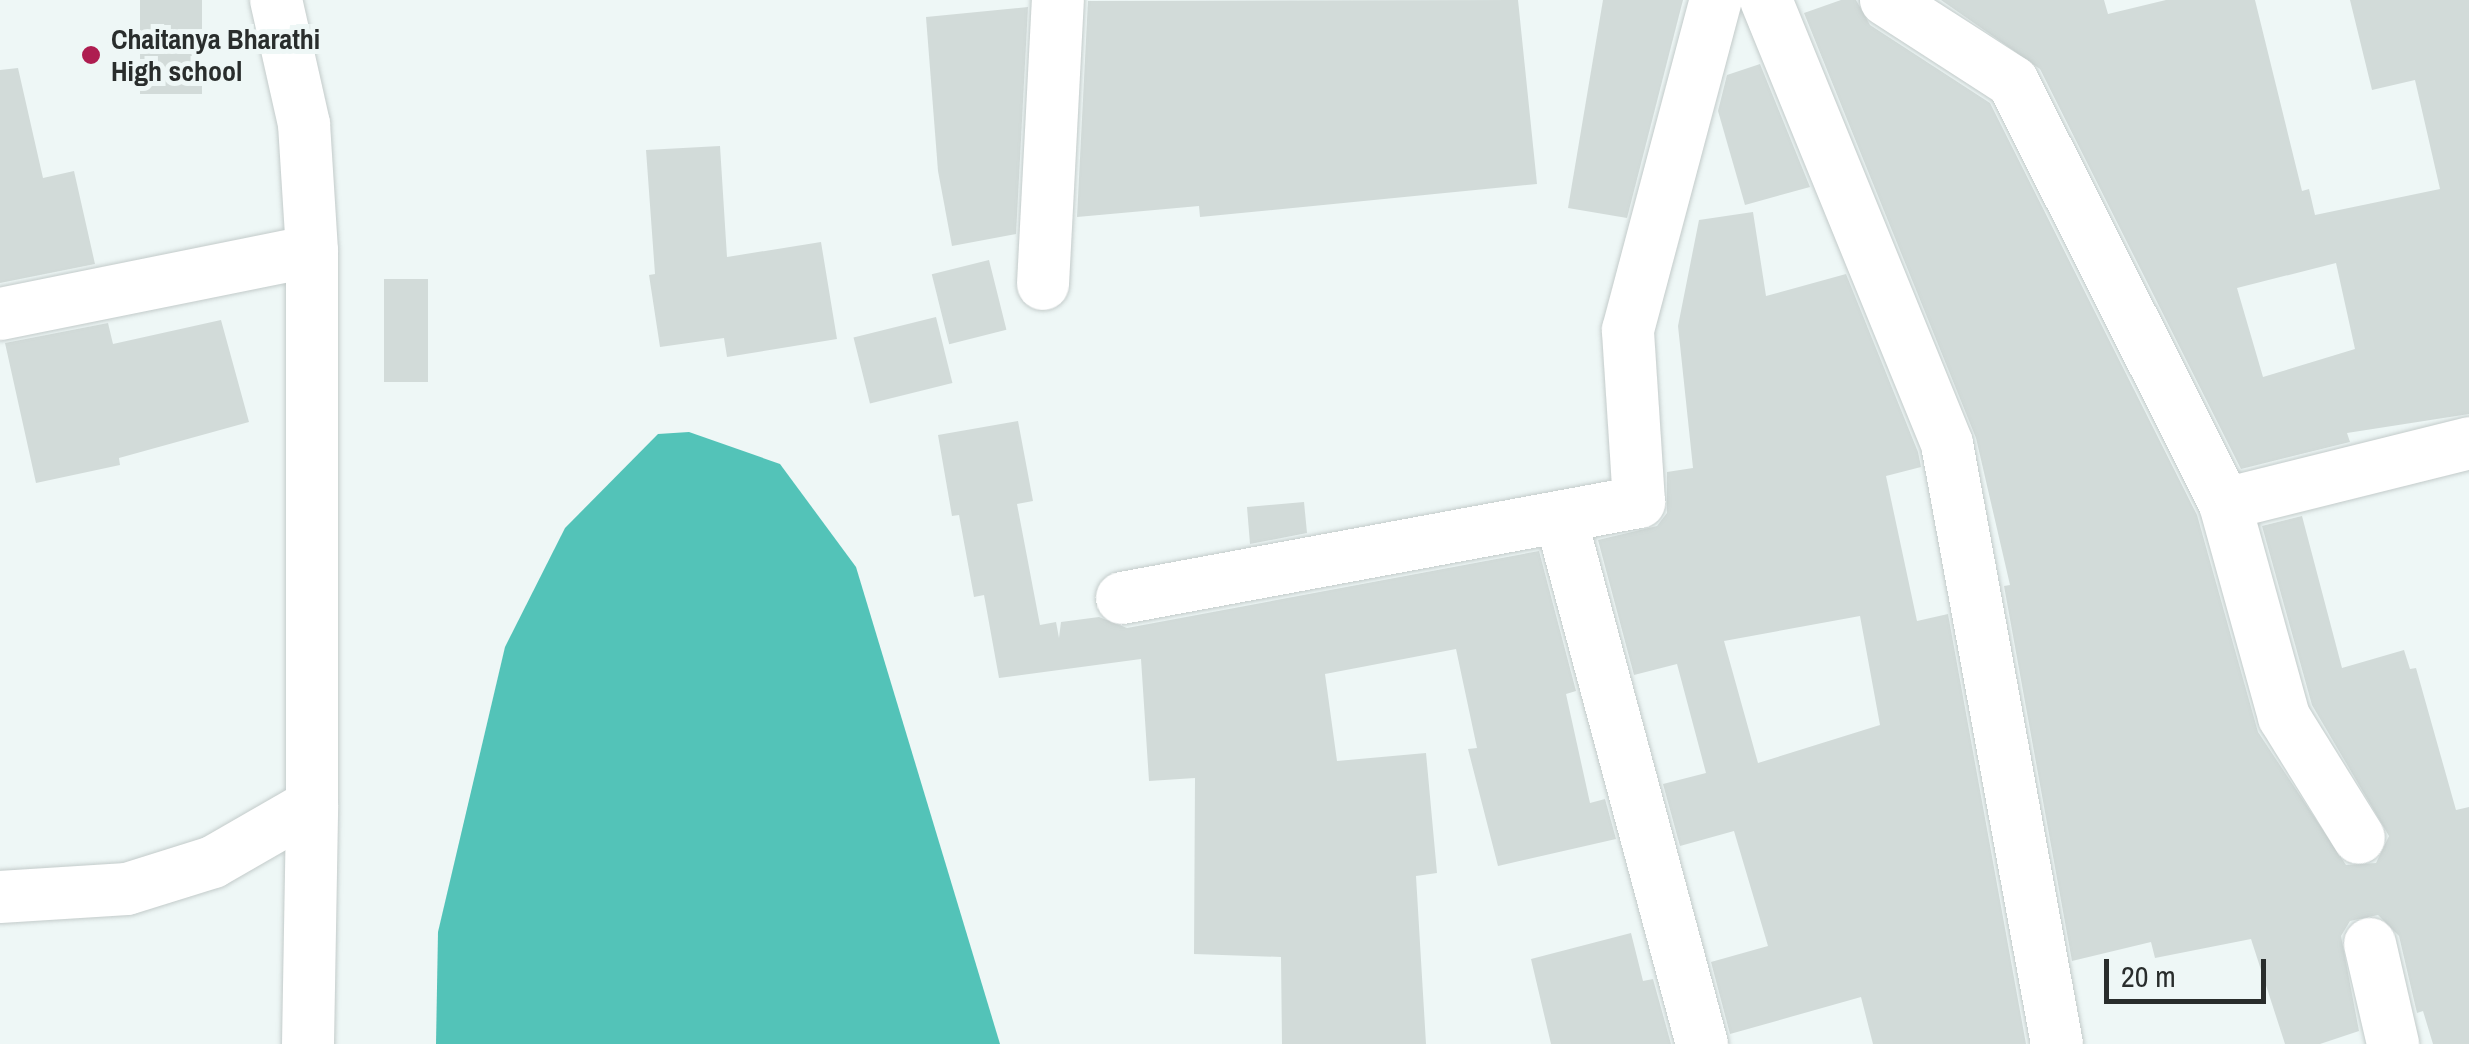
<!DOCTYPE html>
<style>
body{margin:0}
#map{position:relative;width:2469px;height:1044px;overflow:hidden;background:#eef7f6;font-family:"Archivo Narrow",sans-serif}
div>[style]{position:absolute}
.water>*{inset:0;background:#53c3b8}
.building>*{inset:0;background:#d2dbd9;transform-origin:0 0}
.roads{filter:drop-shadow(0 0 2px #c3cbca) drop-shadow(0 0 2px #c3cbca)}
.minor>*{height:52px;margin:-26px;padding:0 26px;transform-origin:26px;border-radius:26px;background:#fff}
.dots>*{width:28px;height:28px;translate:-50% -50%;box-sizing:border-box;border:5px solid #eef7f6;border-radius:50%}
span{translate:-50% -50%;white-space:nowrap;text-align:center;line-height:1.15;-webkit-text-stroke:10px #eef7f6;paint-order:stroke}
.poi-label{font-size:28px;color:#292d2c;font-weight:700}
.left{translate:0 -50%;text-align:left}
.scale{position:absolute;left:2104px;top:959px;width:162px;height:45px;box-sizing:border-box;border:5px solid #292d2c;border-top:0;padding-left:12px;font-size:30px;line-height:35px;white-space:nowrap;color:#292d2c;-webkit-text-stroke:8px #eef7f6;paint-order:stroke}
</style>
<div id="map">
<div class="water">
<i style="clip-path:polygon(689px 432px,780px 464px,856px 567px,1000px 1044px,436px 1044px,438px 932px,505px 647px,565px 528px,658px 434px)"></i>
</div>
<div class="building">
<i style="left:140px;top:0;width:62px;height:94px"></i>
<i style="clip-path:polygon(1518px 0,1537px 184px,1200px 217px,1199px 206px,1077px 217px,1088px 1px)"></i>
<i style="clip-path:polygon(1603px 0,1683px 0,1627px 218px,1568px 208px)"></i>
<i style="clip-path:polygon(1841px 0,1856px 0,1870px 25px,1990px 103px,2197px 515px,2258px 732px,2346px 865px,2376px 863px,2389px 836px,2312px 705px,2262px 526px,2302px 516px,2342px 668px,2404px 650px,2410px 669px,2416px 668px,2456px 810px,2469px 807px,2469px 1044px,2433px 1044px,2423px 1011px,2417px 1013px,2399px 936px,2378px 915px,2350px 921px,2341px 936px,2359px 1031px,2320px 1044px,2285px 1044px,2251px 939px,2155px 958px,2151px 942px,2072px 961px,2004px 586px,2010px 585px,1976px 438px,1804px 13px)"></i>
<i style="clip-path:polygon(evenodd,1941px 0,2104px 0,2108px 14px,2166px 0,2255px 0,2302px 191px,2309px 189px,2315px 215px,2440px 189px,2415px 80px,2372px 90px,2350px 0,2469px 0,2469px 414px,2347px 433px,2350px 442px,2241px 469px,2040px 69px,1941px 0,2336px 263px,2355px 349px,2263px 377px,2237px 288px,2336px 263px)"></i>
<i style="clip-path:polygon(1028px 7px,1016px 234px,952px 246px,938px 171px,926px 17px)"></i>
<i style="clip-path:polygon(1760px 64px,1810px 187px,1745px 205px,1718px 111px,1727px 75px)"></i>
<i style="clip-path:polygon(18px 68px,43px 178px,74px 171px,95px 264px,0 283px,0 70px)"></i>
<i style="clip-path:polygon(720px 146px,727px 257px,821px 242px,837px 339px,727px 357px,724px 338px,660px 347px,649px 275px,655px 274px,646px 150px)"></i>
<i style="clip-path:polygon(evenodd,1753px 212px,1766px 296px,1846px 274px,1918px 452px,1921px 467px,1886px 476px,1917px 621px,1948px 614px,2026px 1044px,1873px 1044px,1861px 997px,1730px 1034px,1711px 962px,1768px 946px,1734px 831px,1680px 846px,1663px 784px,1706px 773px,1677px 664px,1634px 675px,1598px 540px,1657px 526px,1667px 513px,1667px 472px,1693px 468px,1678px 326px,1699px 220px,1753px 212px,1860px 616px,1880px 725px,1758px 763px,1724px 641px,1860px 616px)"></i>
<i style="left:989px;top:260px;width:72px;height:59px;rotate:76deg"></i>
<i style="left:428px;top:279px;width:103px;height:44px;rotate:90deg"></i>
<i style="left:936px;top:317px;width:68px;height:85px;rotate:76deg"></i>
<i style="clip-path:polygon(221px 320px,249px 422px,119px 458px,120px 465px,36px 483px,5px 343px,108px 323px,113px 344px)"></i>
<i style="clip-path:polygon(1018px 421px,1033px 501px,1017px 504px,1040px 625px,1056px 622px,1059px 638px,1061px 622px,1099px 617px,1127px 628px,1539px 551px,1576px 691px,1566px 694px,1590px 803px,1605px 799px,1616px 839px,1498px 866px,1468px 749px,1477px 748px,1456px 649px,1325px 674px,1337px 761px,1426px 753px,1437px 873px,1416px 876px,1426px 1044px,1282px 1044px,1281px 957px,1194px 954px,1195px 778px,1149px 781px,1141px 659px,999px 678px,984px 595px,974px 597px,959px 515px,952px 516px,938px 435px)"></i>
<i style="clip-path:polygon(1304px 502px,1307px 533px,1250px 544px,1247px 507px)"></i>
<i style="clip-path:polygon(1631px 933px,1643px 981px,1653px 979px,1671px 1044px,1551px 1044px,1531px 959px)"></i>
</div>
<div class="roads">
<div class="minor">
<i style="left:1766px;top:0;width:479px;rotate:67.8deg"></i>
<i style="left:1947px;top:444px;width:610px;rotate:79.61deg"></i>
<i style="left:1886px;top:0;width:151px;rotate:32.8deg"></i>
<i style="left:2013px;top:82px;width:472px;rotate:63.3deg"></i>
<i style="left:2225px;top:504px;width:252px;rotate:-14deg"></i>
<i style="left:1043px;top:284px;width:284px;rotate:-87deg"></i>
<i style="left:0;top:314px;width:318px;rotate:-11.4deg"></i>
<i style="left:2225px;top:504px;width:221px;rotate:74.5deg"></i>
<i style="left:2284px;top:717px;width:142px;rotate:58.2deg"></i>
<i style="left:1561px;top:519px;width:544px;rotate:74.97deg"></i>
<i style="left:1122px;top:598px;width:526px;rotate:-10.52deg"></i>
<i style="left:1639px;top:502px;width:172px;rotate:-93.7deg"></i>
<i style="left:1628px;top:330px;width:342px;rotate:-75.1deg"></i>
<i style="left:0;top:897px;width:127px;rotate:-3.6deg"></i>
<i style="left:127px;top:889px;width:90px;rotate:-17.4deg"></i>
<i style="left:213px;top:862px;width:114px;rotate:-29.9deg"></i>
<i style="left:312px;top:805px;width:554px;rotate:-90deg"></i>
<i style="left:312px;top:251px;width:127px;rotate:-93.6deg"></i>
<i style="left:304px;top:124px;width:127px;rotate:-102.7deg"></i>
<i style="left:2370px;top:944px;width:103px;rotate:77deg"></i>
<i style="left:308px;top:1044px;width:239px;rotate:-89deg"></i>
</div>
</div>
<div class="dots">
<i style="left:91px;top:55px;background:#ae1d50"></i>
</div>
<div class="poi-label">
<span class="left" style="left:111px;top:55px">Chaitanya Bharathi<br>High school</span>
</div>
<div class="scale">20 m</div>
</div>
